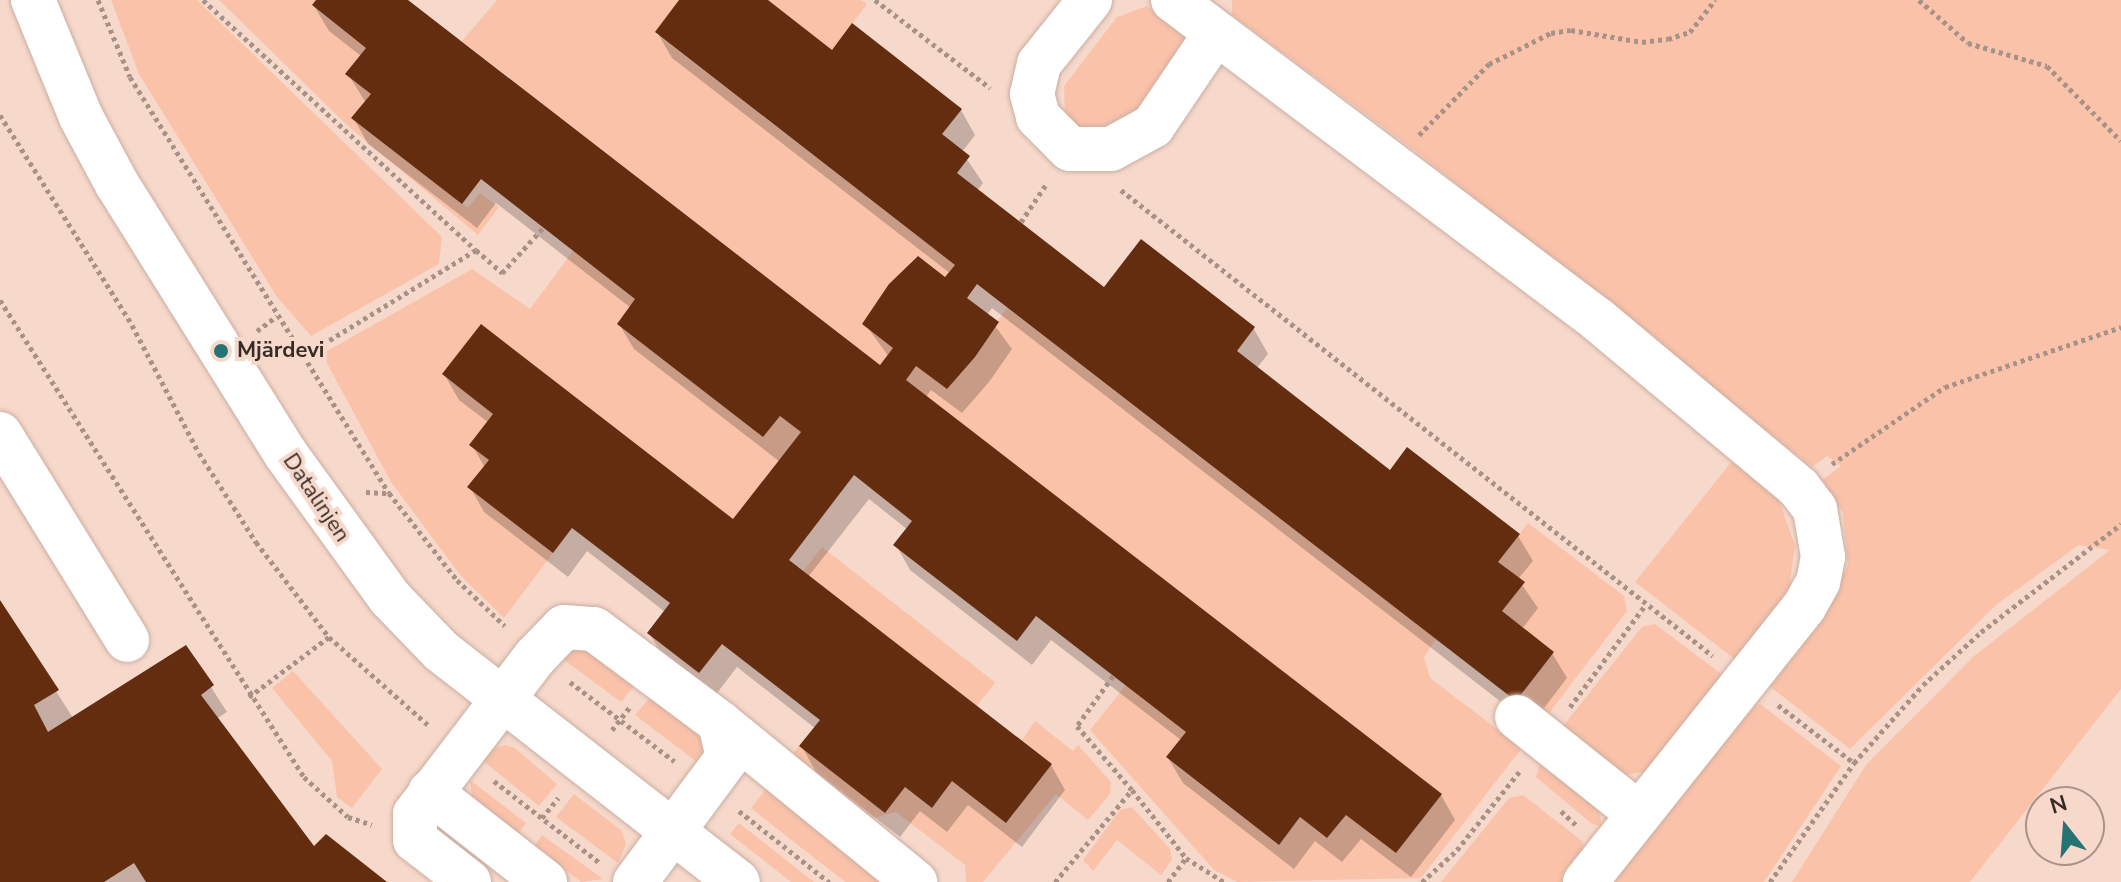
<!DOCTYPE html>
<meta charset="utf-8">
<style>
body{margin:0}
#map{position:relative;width:2121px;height:882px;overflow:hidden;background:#f7d9cc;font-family:"Nunito Sans",sans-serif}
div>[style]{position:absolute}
.green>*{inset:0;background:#fac2a9;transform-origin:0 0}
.shadow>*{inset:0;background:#0003}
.building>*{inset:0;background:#642d10}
.path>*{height:5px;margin-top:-2.5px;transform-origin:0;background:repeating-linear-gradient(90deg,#a89288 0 4px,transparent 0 8px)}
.roads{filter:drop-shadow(0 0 2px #cbaea1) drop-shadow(0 0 2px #cbaea1)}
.minor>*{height:44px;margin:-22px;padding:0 22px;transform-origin:22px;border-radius:22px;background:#fff}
.dots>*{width:22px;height:22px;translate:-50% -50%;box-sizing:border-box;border:4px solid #f7d9cc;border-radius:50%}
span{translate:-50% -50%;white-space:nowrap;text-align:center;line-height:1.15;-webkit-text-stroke:8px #f7d9cc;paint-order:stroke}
.poi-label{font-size:22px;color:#372b26;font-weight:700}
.left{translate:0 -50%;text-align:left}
.street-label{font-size:22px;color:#372b26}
.north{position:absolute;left:2025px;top:786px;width:80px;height:80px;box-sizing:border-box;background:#f7d9cc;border:2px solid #aa938a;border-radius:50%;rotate:343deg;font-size:22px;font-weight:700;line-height:32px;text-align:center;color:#372b26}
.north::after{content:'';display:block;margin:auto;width:28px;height:36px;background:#277272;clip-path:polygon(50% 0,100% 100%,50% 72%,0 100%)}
</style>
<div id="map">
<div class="green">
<i style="clip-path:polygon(111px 0,197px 0,442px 237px,439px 264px,311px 336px,277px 297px,139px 74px)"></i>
<i style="clip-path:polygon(219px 0,316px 0,312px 6px,366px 48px,345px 74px,371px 94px,352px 119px,468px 208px,480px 193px,499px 207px,478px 235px,347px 125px)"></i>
<i style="clip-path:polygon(497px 0,679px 0,655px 33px,955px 265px,945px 277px,917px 256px,889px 284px,863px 324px,893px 348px,880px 365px,462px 41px)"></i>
<i style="clip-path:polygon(768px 0,861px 0,867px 4px,832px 50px)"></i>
<i style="clip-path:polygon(1232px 0,2121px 0,2121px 689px,1970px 882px,1792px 882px,1866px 765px,1974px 656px,2110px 550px,2079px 545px,1997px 604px,1850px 749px,1768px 685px,1819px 622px,1848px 565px,1843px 513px,1822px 480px,1841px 466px,1827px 456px,1812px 467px,1409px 146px,1232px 15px)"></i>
<i style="clip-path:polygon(1147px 6px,1187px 34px,1186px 58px,1145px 121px,1094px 139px,1065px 117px,1064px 86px,1117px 17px)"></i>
<i style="clip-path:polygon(573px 251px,635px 299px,617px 324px,763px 437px,780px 416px,801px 432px,733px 519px,442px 374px,493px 414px,489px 460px,468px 487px,553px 553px,504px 618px,461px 576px,391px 482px,322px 354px,472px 269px,530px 309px)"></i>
<i style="clip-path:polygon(1007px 308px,1436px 639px,1424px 657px,1430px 678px,1522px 748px,1421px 878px,1237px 882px,1214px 870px,1090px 730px,1126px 685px,1186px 732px,1166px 758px,1279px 845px,1300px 817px,1327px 838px,1346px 815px,1396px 853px,1442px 794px,906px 380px,916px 366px,947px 389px)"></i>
<i style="clip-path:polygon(1733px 460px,1779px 500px,1795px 546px,1789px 589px,1737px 661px,1635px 582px)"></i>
<i style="clip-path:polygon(1528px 523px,1624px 596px,1627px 611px,1543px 721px,1516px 701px,1554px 652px,1502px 611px,1524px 582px,1498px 562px)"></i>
<i style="left:822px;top:547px;width:220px;height:31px;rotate:38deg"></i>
<i style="clip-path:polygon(1655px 624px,1724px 676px,1650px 771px,1617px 776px,1559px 731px,1642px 627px)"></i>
<i style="clip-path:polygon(586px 644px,637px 682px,621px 702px,560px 657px,570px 646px)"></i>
<i style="clip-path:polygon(293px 671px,382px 769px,352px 808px,337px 797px,332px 761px,272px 688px)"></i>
<i style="clip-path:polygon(653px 694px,700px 731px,705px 746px,697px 762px,635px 715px)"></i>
<i style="clip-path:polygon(1760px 704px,1841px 766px,1764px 882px,1614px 882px,1749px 707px)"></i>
<i style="clip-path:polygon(1035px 721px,1073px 751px,1078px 745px,1111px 782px,1110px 794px,1088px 820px,1056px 794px,983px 882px,966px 882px,965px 865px,896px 812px,869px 819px,791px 756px,799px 746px,885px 813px,905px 787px,932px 808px,952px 781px,1006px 822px,1052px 764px,1022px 740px)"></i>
<i style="clip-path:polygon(505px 745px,515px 748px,557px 784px,539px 806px,481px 759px,489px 750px)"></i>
<i style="clip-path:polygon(1542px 754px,1596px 795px,1602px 826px,1592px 824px,1536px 777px)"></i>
<i style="clip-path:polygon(470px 780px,526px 823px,518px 834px,472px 798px)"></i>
<i style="clip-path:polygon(770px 784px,895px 882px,845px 882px,751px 808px)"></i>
<i style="clip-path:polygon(574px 794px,621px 830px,626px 844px,618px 863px,556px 817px)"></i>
<i style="clip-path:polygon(1523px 795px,1582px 841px,1585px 853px,1562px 882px,1441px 882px,1509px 798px)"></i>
<i style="clip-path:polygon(1132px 807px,1170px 849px,1172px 860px,1161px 875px,1117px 840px,1093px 871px,1083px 860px,1120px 810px)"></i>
<i style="clip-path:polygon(739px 823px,814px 882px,791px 882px,730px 834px)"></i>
<i style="clip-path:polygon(542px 835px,603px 879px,581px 882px,534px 846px)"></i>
</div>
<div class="shadow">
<i style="clip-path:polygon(318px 0,405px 0,881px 368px,889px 357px,865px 324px,951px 274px,672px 58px,657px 32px,682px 0,764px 0,832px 52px,961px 110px,975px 135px,962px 152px,983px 183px,977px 191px,1105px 289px,1254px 329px,1268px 354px,1256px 369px,1390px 473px,1518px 536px,1533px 561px,1518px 579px,1538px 608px,1522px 629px,1552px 653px,1567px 678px,1531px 725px,992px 308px,987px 315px,1012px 349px,989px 382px,962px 413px,931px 390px,926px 397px,1441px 795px,1455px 820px,1411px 877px,1361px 839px,1342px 862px,1315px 841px,1294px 869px,1183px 783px,1168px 758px,1181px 740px,1051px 640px,1032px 665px,910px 570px,896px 545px,908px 530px,869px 499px,808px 577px,1051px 765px,1065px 790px,1022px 847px,968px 805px,947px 832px,920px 811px,900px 837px,816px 772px,802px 747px,816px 729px,737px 667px,714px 697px,664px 658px,649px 633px,665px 612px,587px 551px,568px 577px,484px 512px,470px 487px,485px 468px,472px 445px,489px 423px,459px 400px,444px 374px,734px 522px,780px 462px,634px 349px,619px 324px,631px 308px,496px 203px,477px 228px,368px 144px,354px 119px,366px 103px,348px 74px,361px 56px,329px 31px,314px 6px)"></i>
<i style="clip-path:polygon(0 603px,73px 718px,186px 648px,227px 712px,216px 719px,313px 849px,385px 882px,0 882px)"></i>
</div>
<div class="building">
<i style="clip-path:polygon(316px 0,408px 0,880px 365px,893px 348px,862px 324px,889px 284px,918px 256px,945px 277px,955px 265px,655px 32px,679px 0,768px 0,832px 50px,852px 23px,962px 109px,942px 134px,970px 156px,957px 173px,1104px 287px,1141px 239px,1255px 327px,1237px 351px,1390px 470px,1407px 447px,1520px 534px,1498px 562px,1525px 582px,1502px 611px,1554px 652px,1516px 701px,977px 284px,967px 298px,999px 322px,975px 357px,947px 389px,916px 366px,906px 380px,1442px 794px,1396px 853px,1346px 815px,1327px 838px,1300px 817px,1279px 845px,1166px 757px,1186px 732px,1036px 616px,1017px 641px,893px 545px,912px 521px,854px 475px,789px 560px,1052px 764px,1006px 823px,952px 781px,932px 808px,905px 787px,885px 813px,799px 746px,820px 720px,722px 644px,699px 673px,647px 633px,670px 603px,572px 528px,553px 553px,467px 487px,489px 460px,469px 445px,493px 414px,442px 374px,481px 324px,733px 519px,801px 432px,780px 416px,763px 437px,617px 324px,635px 299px,481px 179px,462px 204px,351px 118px,371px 94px,345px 74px,366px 48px,312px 5px)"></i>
<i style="clip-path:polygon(0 600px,59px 690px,34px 705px,48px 732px,186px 645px,214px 685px,201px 695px,314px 846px,326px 834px,387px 882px,146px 882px,134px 863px,104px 882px,0 882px)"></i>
</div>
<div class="path">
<i style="left:98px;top:0;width:83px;rotate:67.4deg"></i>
<i style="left:130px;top:77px;width:490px;rotate:58.1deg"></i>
<i style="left:389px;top:493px;width:110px;rotate:52deg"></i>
<i style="left:457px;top:580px;width:66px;rotate:43.8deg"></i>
<i style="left:203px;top:0;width:370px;rotate:42.5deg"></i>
<i style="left:476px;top:250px;width:202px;rotate:148.4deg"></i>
<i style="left:875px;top:0;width:145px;rotate:37.4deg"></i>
<i style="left:1919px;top:0;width:65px;rotate:41.3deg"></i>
<i style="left:1968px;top:43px;width:82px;rotate:16.2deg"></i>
<i style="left:2047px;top:66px;width:105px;rotate:45.4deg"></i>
<i style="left:0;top:115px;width:248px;rotate:57.8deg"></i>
<i style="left:132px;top:325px;width:144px;rotate:62.4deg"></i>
<i style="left:199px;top:453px;width:106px;rotate:57.4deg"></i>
<i style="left:256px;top:542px;width:120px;rotate:52.5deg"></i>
<i style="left:329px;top:637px;width:132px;rotate:41.6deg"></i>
<i style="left:1419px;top:135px;width:100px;rotate:-45.4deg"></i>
<i style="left:1489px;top:64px;width:69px;rotate:-26.6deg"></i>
<i style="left:1551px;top:33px;width:20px;rotate:-9deg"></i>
<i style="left:1571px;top:30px;width:72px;rotate:9.6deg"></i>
<i style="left:1642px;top:42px;width:26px;rotate:-7deg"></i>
<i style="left:1668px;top:39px;width:23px;rotate:-18deg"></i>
<i style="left:1690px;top:32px;width:41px;rotate:-52deg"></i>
<i style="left:1121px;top:190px;width:753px;rotate:38.21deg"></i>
<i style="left:1021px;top:222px;width:47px;rotate:-56.3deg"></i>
<i style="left:476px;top:250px;width:35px;rotate:41deg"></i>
<i style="left:502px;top:273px;width:61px;rotate:-47.7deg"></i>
<i style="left:0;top:300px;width:566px;rotate:57.49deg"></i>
<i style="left:304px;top:777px;width:59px;rotate:42.3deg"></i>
<i style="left:348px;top:817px;width:25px;rotate:18deg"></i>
<i style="left:257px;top:331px;width:25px;rotate:-37deg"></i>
<i style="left:1832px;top:464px;width:137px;rotate:-34.3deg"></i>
<i style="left:1945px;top:387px;width:186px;rotate:-18.8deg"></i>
<i style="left:366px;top:492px;width:22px;rotate:3deg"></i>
<i style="left:1113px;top:676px;width:62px;rotate:125.8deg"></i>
<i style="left:1077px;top:726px;width:84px;rotate:49.3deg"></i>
<i style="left:570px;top:682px;width:131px;rotate:37.2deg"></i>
<i style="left:249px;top:697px;width:100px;rotate:-36.9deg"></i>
<i style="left:1778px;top:705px;width:96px;rotate:37.3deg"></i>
<i style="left:1570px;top:707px;width:124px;rotate:-53.5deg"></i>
<i style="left:612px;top:730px;width:29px;rotate:-52deg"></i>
<i style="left:494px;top:781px;width:134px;rotate:37.7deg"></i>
<i style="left:739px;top:811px;width:115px;rotate:38.3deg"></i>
<i style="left:1561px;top:811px;width:22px;rotate:43deg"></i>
<i style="left:542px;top:818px;width:26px;rotate:-51deg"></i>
<i style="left:1055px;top:882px;width:120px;rotate:-50.1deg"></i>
<i style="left:1132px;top:790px;width:87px;rotate:51.5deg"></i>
<i style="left:1186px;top:858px;width:45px;rotate:32.3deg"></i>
<i style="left:1168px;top:882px;width:30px;rotate:-53deg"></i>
<i style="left:1422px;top:882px;width:47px;rotate:-42.4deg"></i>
<i style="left:1457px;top:850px;width:100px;rotate:-51.5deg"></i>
<i style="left:1770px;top:882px;width:146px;rotate:-54.8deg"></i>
<i style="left:1854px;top:763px;width:104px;rotate:-48.5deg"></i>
<i style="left:1923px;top:685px;width:79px;rotate:-42.4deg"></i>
<i style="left:1981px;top:632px;width:177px;rotate:-37.6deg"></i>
</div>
<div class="roads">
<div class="minor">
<i style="left:33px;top:0;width:126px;rotate:67.7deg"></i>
<i style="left:81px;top:117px;width:76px;rotate:61.8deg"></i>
<i style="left:117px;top:184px;width:317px;rotate:58deg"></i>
<i style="left:285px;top:453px;width:179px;rotate:54.1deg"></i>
<i style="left:390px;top:598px;width:74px;rotate:46.1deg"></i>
<i style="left:441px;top:651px;width:376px;rotate:37.9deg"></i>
<i style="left:1090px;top:0;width:82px;rotate:128.6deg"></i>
<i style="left:1039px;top:64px;width:31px;rotate:103deg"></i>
<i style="left:1032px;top:94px;width:24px;rotate:75deg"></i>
<i style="left:1038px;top:117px;width:45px;rotate:45deg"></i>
<i style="left:1070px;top:149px;width:41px"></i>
<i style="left:1111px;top:149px;width:48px;rotate:-28.7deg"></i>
<i style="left:1153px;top:126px;width:111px;rotate:-56deg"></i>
<i style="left:1173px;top:0;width:531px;rotate:36.96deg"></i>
<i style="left:1597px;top:319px;width:263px;rotate:39.9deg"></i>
<i style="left:1799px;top:488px;width:26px;rotate:53deg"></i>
<i style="left:1815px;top:509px;width:49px;rotate:80.5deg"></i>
<i style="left:1823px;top:557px;width:25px;rotate:101deg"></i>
<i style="left:1818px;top:582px;width:29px;rotate:119deg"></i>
<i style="left:1804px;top:607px;width:352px;rotate:128.5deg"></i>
<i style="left:0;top:434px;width:242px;rotate:58.3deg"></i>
<i style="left:1517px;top:717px;width:156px;rotate:38.5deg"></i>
<i style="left:720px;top:723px;width:252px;rotate:39.2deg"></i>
<i style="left:430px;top:792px;width:146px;rotate:38deg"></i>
<i style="left:469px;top:882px;width:68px;rotate:-142.1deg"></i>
<i style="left:415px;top:840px;width:26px;rotate:-90deg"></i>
<i style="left:415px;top:814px;width:199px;rotate:-52.6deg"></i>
<i style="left:536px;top:656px;width:40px;rotate:-46deg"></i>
<i style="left:564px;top:627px;width:30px;rotate:4deg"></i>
<i style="left:594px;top:629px;width:157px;rotate:36.7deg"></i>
<i style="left:720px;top:723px;width:35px;rotate:77deg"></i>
<i style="left:728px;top:757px;width:156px;rotate:126.6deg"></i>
</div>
</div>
<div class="dots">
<i style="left:221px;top:351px;background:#277272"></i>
</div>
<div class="poi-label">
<span class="left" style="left:237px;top:351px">Mjärdevi</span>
</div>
<div class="street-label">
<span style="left:316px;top:498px;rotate:56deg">Datalinjen</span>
</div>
<div class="north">N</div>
</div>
